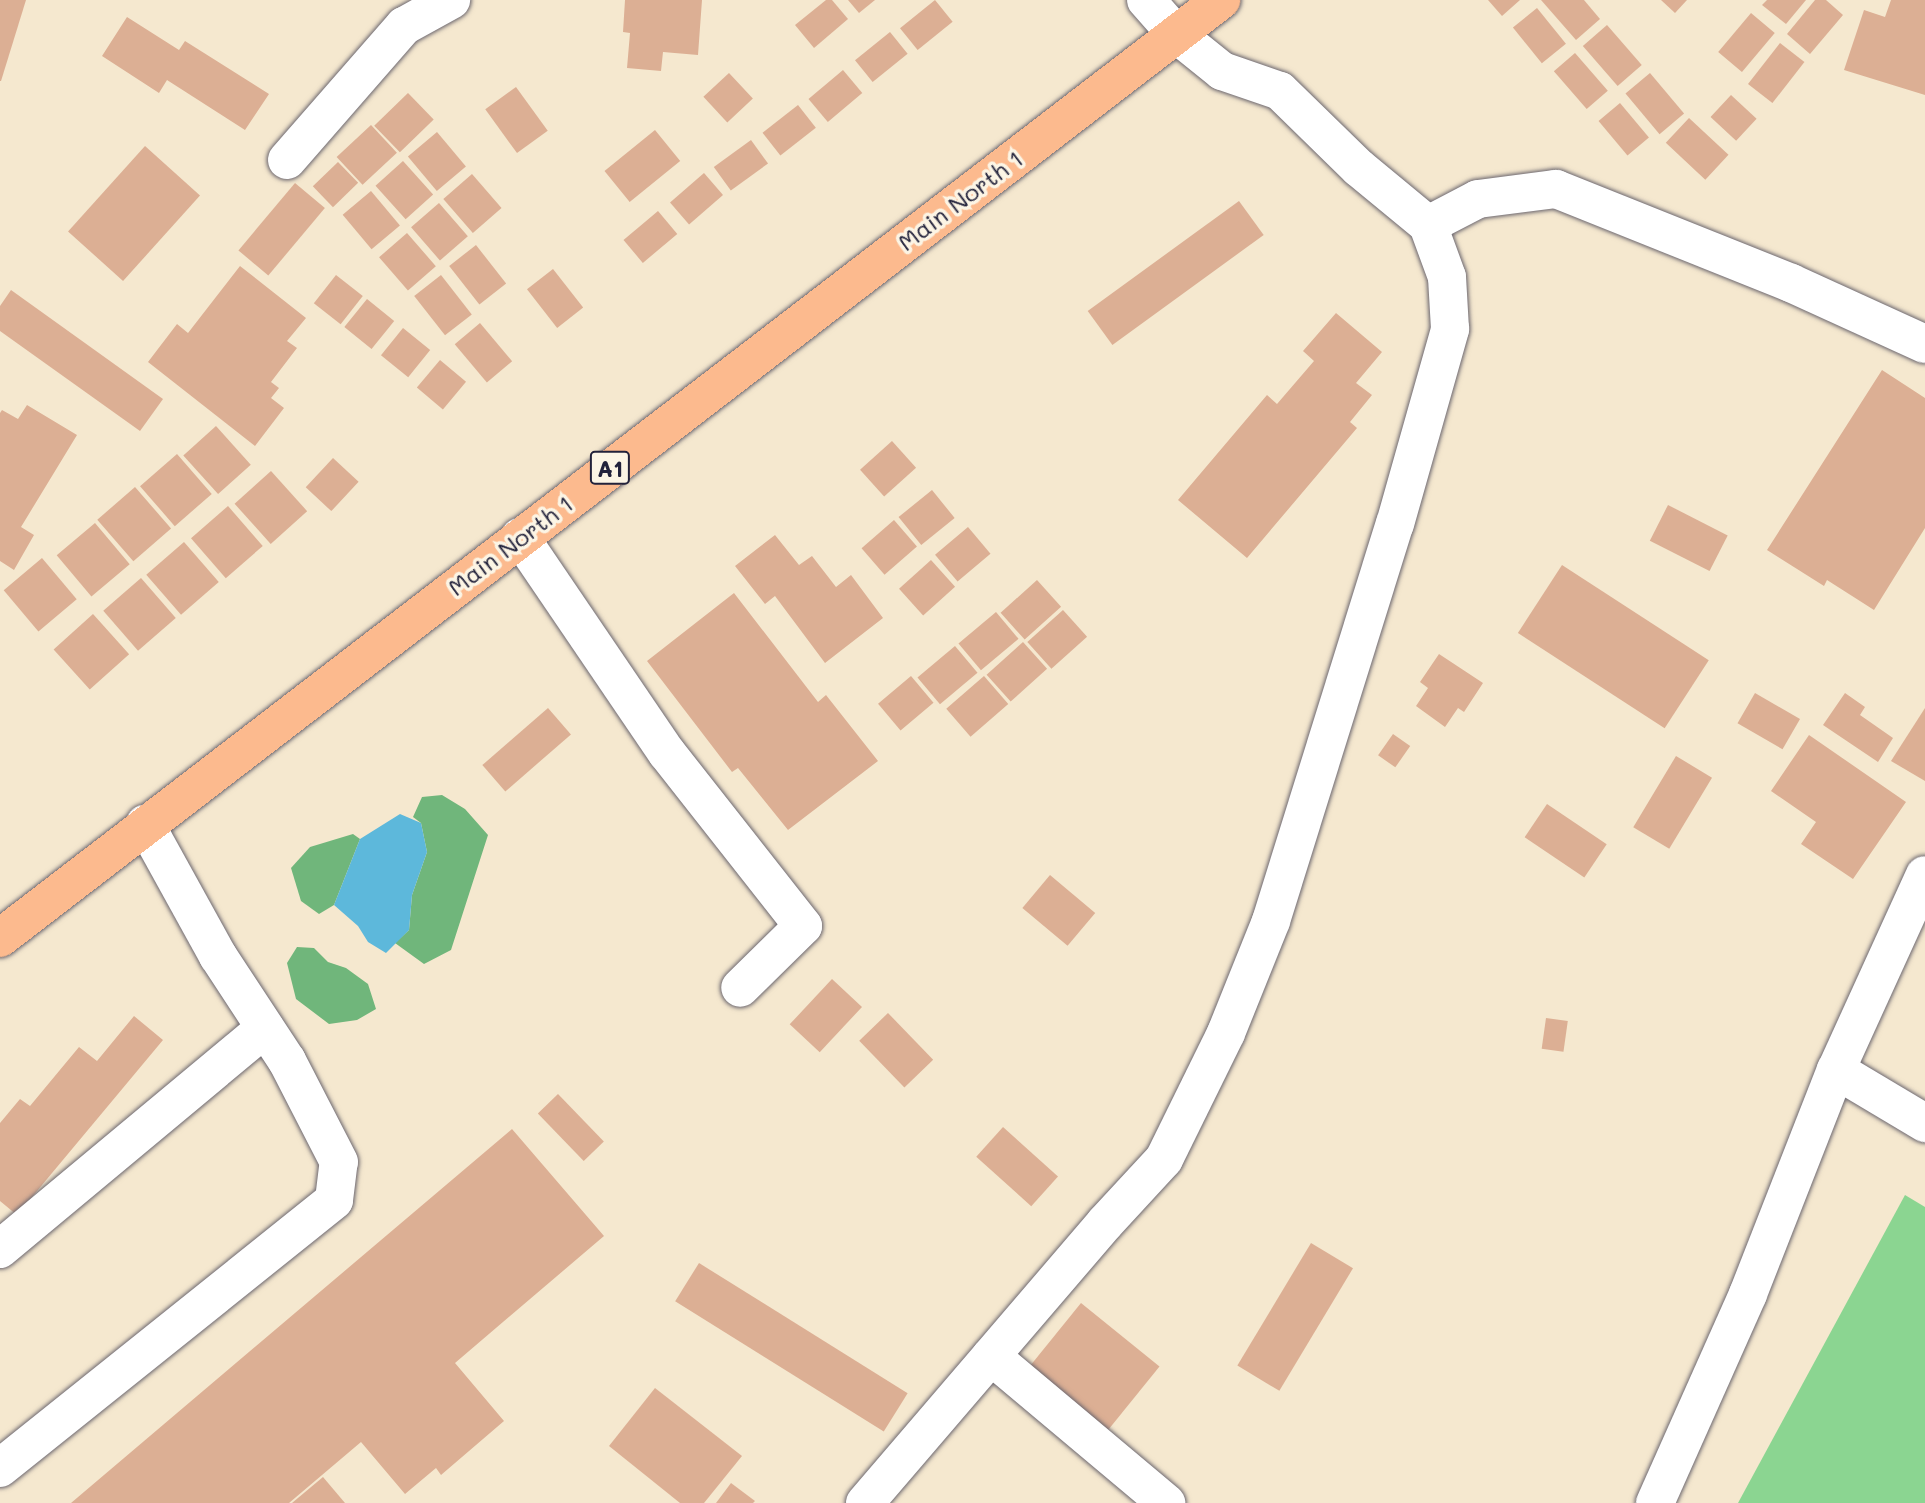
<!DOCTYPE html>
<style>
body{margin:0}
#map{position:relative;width:1925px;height:1503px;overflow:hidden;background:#f5e8cf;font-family:Mali,sans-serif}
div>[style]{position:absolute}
.green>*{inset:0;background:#8bd591}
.forest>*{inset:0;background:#70b67b}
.water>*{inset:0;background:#5db8db}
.building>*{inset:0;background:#dcaf94;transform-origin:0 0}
.roads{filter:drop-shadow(0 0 2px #6c676f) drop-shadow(0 0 2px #6c676f)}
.minor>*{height:38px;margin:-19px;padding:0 19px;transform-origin:19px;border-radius:19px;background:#fff}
.major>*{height:38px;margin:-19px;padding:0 19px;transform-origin:19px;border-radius:19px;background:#fcba8e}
span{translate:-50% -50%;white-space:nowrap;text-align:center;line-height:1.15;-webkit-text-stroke:7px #fcf5e5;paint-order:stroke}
.shield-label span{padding:2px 5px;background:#fcf5e5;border:2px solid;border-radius:5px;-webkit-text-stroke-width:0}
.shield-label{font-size:23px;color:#22223b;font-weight:700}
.street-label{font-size:24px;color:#22223b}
</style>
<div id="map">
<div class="green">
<i style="clip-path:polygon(1905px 1195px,1925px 1207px,1925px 1503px,1738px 1503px)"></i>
</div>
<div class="forest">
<i style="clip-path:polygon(442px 795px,465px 809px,488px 835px,451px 950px,424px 964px,395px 943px,409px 930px,412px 895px,427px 852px,421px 823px,413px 817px,422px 797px)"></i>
<i style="clip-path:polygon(353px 834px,360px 839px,334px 905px,319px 914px,301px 901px,291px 868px,310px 847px)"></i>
<i style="clip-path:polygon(297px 947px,314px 948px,328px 962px,346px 968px,368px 984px,376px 1009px,357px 1020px,329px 1024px,296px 999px,287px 963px)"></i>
</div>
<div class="water">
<i style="clip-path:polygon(400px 814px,421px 823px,427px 852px,412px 895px,409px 930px,386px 953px,368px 942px,358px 926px,334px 905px,360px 839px)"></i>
</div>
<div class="building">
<i style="clip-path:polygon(0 0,26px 0,1px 81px,0 81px)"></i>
<i style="clip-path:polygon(625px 0,702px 0,698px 55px,663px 52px,661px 71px,627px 68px,630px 33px,623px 32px)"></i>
<i style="clip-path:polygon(826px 0,832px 0,848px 19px,814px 48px,795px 25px)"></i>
<i style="clip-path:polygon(848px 0,875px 0,859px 13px)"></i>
<i style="left:935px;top:0;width:28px;height:45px;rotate:51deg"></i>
<i style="clip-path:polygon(1488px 0,1520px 0,1502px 16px)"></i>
<i style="clip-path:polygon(1541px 0,1584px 0,1600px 19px,1576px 40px)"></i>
<i style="clip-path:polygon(1661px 0,1687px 0,1675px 13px)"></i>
<i style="clip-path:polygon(1767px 0,1806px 0,1786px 24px,1762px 5px)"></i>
<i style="clip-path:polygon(1815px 0,1826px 0,1843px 15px,1810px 54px,1787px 34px)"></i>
<i style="clip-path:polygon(1891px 0,1925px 0,1925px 95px,1844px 70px,1864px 10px,1885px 17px)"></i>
<i style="left:1537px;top:8px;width:46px;height:31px;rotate:51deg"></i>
<i style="left:1751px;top:13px;width:31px;height:51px;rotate:40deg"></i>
<i style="clip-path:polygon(127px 17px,179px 50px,185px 41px,269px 94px,245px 130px,167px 80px,159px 93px,102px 56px)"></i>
<i style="left:1607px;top:25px;width:53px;height:32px;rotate:49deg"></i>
<i style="left:890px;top:32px;width:28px;height:45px;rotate:51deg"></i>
<i style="left:1780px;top:43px;width:31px;height:52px;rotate:38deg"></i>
<i style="left:1575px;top:53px;width:50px;height:28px;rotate:49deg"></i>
<i style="left:843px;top:70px;width:30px;height:45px;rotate:50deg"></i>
<i style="left:729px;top:73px;width:35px;height:35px;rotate:47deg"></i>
<i style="left:1650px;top:73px;width:53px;height:32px;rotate:50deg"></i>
<i style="left:516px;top:87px;width:54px;height:38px;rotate:54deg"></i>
<i style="left:408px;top:93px;width:37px;height:47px;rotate:46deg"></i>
<i style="left:1731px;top:95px;width:35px;height:30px;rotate:43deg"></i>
<i style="left:1620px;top:103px;width:45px;height:28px;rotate:50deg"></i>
<i style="left:798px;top:105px;width:29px;height:45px;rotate:52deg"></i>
<i style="left:1689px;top:118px;width:54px;height:34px;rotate:43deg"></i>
<i style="left:371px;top:125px;width:38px;height:47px;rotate:47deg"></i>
<i style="left:655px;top:130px;width:40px;height:65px;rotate:51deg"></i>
<i style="left:437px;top:132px;width:45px;height:38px;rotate:50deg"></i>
<i style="left:751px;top:140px;width:29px;height:46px;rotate:54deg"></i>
<i style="left:145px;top:146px;width:74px;height:115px;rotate:42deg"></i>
<i style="left:403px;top:161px;width:45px;height:37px;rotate:48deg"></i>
<i style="left:338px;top:162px;width:29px;height:35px;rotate:46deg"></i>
<i style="left:704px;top:173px;width:29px;height:45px;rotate:49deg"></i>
<i style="left:472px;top:174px;width:45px;height:38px;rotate:49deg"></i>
<i style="left:295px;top:183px;width:39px;height:88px;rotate:40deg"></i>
<i style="left:371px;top:191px;width:45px;height:37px;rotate:50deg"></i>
<i style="left:1239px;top:201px;width:42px;height:187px;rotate:54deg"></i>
<i style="left:439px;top:203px;width:44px;height:37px;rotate:49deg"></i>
<i style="left:658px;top:211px;width:30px;height:45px;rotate:50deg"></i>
<i style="left:407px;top:233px;width:44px;height:37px;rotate:49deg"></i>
<i style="left:476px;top:245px;width:49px;height:34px;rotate:52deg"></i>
<i style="clip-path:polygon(240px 266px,306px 318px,287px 341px,297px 348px,271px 382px,279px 388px,271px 398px,284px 408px,255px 446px,148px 362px,177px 324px,188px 333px)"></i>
<i style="left:553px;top:269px;width:49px;height:33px;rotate:52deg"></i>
<i style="left:336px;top:275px;width:34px;height:36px;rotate:38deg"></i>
<i style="left:441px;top:275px;width:50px;height:34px;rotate:52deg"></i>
<i style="clip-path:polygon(11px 290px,163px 399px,140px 431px,0 331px,0 306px)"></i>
<i style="left:367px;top:299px;width:35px;height:36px;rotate:39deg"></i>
<i style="clip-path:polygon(1336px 313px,1382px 352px,1356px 383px,1372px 395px,1350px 422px,1357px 428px,1247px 558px,1178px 500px,1267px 395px,1277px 404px,1314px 361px,1303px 351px)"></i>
<i style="left:480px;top:323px;width:50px;height:33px;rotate:50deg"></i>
<i style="left:403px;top:328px;width:35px;height:35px;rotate:39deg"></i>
<i style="left:440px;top:360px;width:34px;height:36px;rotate:40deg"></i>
<i style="clip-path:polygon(1882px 370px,1925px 398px,1925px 528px,1874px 610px,1827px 580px,1824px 586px,1767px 550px)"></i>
<i style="clip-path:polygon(27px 405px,77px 435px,21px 527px,34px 535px,14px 570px,0 561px,0 413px,2px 410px,18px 419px)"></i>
<i style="left:216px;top:426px;width:52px;height:44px;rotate:48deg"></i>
<i style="left:892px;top:441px;width:36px;height:43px;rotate:48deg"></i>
<i style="left:177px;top:454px;width:53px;height:49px;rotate:49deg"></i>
<i style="left:333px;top:458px;width:35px;height:40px;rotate:43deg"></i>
<i style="left:271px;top:471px;width:54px;height:49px;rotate:48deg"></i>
<i style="left:135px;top:487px;width:55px;height:50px;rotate:49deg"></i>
<i style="left:932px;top:490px;width:36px;height:43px;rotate:51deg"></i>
<i style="left:1668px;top:505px;width:67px;height:40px;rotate:27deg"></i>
<i style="left:228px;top:506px;width:53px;height:49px;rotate:49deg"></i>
<i style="left:894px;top:520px;width:35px;height:43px;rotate:49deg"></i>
<i style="left:95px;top:523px;width:54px;height:50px;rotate:50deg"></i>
<i style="left:968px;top:527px;width:35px;height:43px;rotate:50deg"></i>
<i style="clip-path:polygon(775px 535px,799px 565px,812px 556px,836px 587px,851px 575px,883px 618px,825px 663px,775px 596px,765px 604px,735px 566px)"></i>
<i style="left:184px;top:542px;width:53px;height:50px;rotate:49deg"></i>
<i style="left:42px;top:558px;width:54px;height:50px;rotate:50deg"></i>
<i style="left:931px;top:560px;width:36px;height:43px;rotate:48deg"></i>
<i style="left:1562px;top:565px;width:175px;height:81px;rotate:33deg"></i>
<i style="left:141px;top:578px;width:53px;height:50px;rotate:49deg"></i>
<i style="left:1037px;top:580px;width:36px;height:49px;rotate:48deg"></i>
<i style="clip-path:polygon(734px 593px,818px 702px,826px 695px,878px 761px,788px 830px,738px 768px,732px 772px,647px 661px)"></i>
<i style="left:1063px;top:610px;width:36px;height:48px;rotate:48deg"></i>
<i style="left:996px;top:612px;width:35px;height:49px;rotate:50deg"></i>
<i style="left:93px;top:614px;width:54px;height:53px;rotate:48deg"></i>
<i style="left:1023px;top:642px;width:36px;height:49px;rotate:48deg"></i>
<i style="left:955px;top:646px;width:35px;height:49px;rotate:50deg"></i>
<i style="clip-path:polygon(1439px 654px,1483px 683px,1464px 712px,1458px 708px,1445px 727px,1416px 706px,1428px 688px,1420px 682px)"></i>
<i style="left:911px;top:676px;width:35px;height:43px;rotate:50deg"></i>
<i style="left:984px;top:676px;width:37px;height:50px;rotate:49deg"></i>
<i style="left:1755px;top:693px;width:52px;height:35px;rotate:30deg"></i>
<i style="clip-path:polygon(1845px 693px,1865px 707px,1860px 715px,1893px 738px,1878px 762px,1823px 725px)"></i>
<i style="left:548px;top:708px;width:35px;height:87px;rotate:49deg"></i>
<i style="clip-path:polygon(1925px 708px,1925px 781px,1891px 761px)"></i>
<i style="left:1393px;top:734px;width:21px;height:26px;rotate:35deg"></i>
<i style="clip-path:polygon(1809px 735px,1906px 802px,1853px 879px,1801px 844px,1816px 822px,1771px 791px)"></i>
<i style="left:1676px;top:756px;width:42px;height:83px;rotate:31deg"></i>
<i style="left:1547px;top:804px;width:72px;height:40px;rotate:34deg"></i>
<i style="left:1050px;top:875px;width:59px;height:43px;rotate:40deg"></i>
<i style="left:832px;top:979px;width:41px;height:62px;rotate:43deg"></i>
<i style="left:888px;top:1013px;width:65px;height:40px;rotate:46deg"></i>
<i style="clip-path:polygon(134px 1016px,163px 1040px,17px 1215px,0 1201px,0 1123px,20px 1099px,30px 1106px,79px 1047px,97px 1061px)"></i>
<i style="left:1546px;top:1018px;width:22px;height:31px;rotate:8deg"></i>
<i style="left:558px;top:1094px;width:66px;height:28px;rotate:46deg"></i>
<i style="left:1003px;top:1127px;width:74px;height:40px;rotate:42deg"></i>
<i style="clip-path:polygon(512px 1129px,604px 1236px,455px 1363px,504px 1421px,441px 1475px,436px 1468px,405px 1494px,361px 1442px,289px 1503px,71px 1503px)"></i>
<i style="left:1311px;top:1243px;width:49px;height:143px;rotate:31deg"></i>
<i style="left:699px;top:1263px;width:246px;height:45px;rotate:32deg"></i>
<i style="left:1081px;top:1303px;width:101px;height:82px;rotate:39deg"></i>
<i style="clip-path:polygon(655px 1388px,742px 1456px,704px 1503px,680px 1503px,609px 1446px)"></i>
<i style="clip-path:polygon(323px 1477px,345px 1503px,292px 1503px)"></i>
<i style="clip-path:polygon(731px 1483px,755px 1501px,753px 1503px,716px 1503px)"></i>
</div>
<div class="roads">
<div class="minor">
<i style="left:1146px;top:0;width:45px;rotate:48.6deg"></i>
<i style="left:1176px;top:34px;width:59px;rotate:38.8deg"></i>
<i style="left:1222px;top:71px;width:61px;rotate:19deg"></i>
<i style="left:1280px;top:91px;width:110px;rotate:44.3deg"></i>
<i style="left:1359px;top:168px;width:89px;rotate:39.6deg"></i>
<i style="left:1428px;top:225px;width:56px;rotate:-27.5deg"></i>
<i style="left:1478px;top:199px;width:79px;rotate:-7.3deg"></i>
<i style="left:1556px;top:189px;width:253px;rotate:21.8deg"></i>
<i style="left:1791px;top:283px;width:147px;rotate:24.5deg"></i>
<i style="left:287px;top:160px;width:178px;rotate:-48.9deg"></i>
<i style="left:404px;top:26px;width:54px;rotate:-29deg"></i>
<i style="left:520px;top:537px;width:261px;rotate:55.8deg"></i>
<i style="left:667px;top:753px;width:220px;rotate:51.8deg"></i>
<i style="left:803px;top:926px;width:88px;rotate:135.5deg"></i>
<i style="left:1836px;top:1070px;width:104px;rotate:30.8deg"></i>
<i style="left:0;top:1249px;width:345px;rotate:-39.8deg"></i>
<i style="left:991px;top:1356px;width:229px;rotate:40deg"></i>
<i style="left:0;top:1468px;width:428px;rotate:-38.7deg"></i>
<i style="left:334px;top:1200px;width:38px;rotate:-83deg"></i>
<i style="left:339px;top:1162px;width:114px;rotate:-117.2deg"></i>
<i style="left:287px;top:1061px;width:126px;rotate:-123.3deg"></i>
<i style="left:218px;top:956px;width:151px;rotate:-118.9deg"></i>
<i style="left:865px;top:1503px;width:369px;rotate:-49.4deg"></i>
<i style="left:1105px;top:1223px;width:87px;rotate:-47.3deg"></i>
<i style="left:1164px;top:1159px;width:140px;rotate:-63.8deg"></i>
<i style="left:1226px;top:1033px;width:121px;rotate:-68.1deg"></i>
<i style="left:1271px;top:921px;width:416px;rotate:-72.7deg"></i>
<i style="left:1395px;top:524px;width:203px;rotate:-74.2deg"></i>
<i style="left:1450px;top:329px;width:52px;rotate:-93.3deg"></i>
<i style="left:1447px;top:277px;width:55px;rotate:-110.1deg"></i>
<i style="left:1655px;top:1503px;width:229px;rotate:-66deg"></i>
<i style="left:1748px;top:1294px;width:241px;rotate:-68.6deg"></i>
<i style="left:1836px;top:1070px;width:214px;rotate:-65.5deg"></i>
</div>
<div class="major">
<i style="left:0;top:938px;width:1540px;rotate:-37.53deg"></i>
</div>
</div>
<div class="shield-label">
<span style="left:610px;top:468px">A1</span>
</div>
<div class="street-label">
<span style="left:960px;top:200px;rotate:-37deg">Main North 1</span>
<span style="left:510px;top:545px;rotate:-37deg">Main North 1</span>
</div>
</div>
